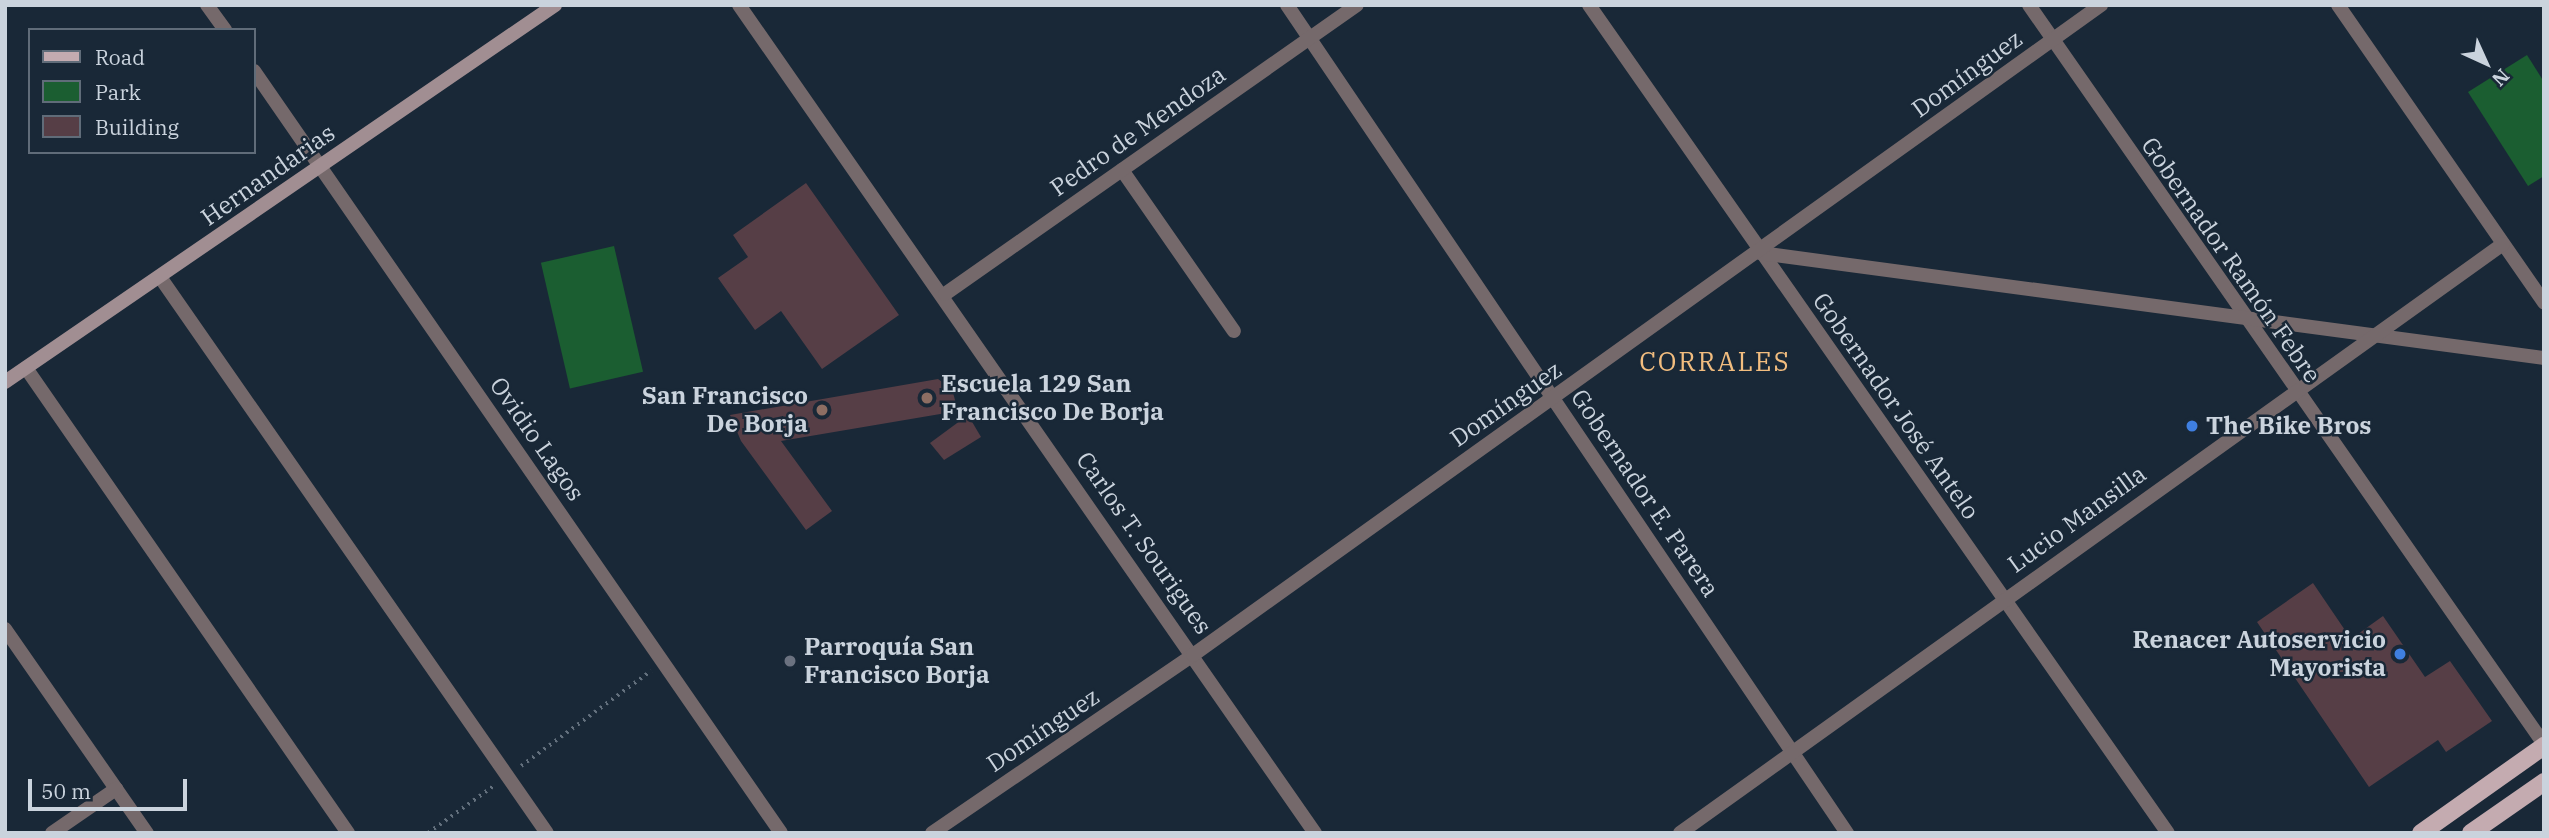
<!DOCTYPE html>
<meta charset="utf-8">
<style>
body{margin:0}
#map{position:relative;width:2549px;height:838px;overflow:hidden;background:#192837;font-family:"IBM Plex Serif",serif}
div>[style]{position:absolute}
.green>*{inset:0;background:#1b5e31;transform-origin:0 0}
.building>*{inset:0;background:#563e46}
.path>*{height:3.5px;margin-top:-1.75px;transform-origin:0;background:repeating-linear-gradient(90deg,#63707d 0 2px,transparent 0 7px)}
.street>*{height:14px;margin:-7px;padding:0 7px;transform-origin:7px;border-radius:7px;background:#75696b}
.secondary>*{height:14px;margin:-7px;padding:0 7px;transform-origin:7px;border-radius:7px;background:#a18e92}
.primary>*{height:18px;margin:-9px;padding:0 9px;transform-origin:9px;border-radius:9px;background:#c4abb0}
.dots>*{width:19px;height:19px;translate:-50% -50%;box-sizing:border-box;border:4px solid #192837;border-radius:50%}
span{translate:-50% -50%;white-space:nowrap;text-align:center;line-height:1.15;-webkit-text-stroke:5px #192837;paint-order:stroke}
.street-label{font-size:24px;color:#cad3dd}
.poi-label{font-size:24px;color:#cad3dd;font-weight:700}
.left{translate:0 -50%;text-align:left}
.right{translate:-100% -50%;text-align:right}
.neighbourhood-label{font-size:26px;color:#f2bd7f;letter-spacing:2px}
.frame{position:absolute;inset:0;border:7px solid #cad3dd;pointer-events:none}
.legend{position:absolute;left:28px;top:28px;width:228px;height:126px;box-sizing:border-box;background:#192837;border:2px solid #606c79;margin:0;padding:9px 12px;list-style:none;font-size:21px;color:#cad3dd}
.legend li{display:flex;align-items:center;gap:14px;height:35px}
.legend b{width:35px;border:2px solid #606c79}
.north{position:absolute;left:2451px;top:28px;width:70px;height:70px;-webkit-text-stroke:5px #192837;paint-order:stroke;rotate:135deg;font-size:19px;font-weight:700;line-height:28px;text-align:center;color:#cad3dd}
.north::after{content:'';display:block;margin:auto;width:24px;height:32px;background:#cad3dd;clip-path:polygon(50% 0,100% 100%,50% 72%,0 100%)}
.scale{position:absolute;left:28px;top:779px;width:159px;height:32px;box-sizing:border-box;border:4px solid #cad3dd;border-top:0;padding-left:9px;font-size:21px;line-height:24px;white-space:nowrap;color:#cad3dd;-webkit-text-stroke:5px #192837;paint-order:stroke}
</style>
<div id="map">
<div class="green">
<i style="clip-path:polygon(2527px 55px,2544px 82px,2544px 176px,2528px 186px,2468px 92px)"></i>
<i style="left:614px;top:246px;width:129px;height:75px;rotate:77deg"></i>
</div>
<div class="building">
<i style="clip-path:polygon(806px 183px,899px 315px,822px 369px,781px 311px,755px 330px,718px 278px,748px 257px,733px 235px)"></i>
<i style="clip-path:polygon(938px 379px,952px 389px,958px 411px,781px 441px,832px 511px,806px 530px,741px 441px,730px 415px)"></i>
<i style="clip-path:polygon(968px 415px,981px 437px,944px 460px,930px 443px)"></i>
<i style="clip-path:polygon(2313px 583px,2351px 639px,2383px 616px,2425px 677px,2450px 661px,2492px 721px,2446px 752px,2438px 740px,2369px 787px,2257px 622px)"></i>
</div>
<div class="path">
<i style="left:521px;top:766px;width:161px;rotate:-36.2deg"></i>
<i style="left:428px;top:833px;width:82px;rotate:-35.6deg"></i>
</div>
<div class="street">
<i style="left:207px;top:5px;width:31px;rotate:54deg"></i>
<i style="left:739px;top:5px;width:1009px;rotate:55.18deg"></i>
<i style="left:1287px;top:5px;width:1000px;rotate:55.93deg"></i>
<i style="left:1589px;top:5px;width:1010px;rotate:55.04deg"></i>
<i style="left:2029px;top:5px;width:901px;rotate:55.13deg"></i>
<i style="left:2338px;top:5px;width:362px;rotate:55.3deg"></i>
<i style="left:254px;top:71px;width:926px;rotate:55.33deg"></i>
<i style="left:1122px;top:170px;width:196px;rotate:55.2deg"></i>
<i style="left:1760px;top:253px;width:791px;rotate:7.63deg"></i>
<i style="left:160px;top:277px;width:677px;rotate:55.16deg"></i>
<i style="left:945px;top:294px;width:503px;rotate:-35.05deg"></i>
<i style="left:26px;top:368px;width:566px;rotate:55.3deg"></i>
<i style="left:5px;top:629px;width:249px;rotate:55.2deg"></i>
<i style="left:52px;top:833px;width:78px;rotate:-34.5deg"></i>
<i style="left:932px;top:833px;width:316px;rotate:-34.3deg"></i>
<i style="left:1193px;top:655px;width:1117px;rotate:-35.6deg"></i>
<i style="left:1680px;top:833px;width:1012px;rotate:-35.59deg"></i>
</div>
<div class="secondary">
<i style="left:5px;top:382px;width:667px;rotate:-34.43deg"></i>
</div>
<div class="primary">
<i style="left:2421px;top:833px;width:151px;rotate:-35.3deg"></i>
<i style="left:2471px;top:833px;width:89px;rotate:-34.9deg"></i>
</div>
<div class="dots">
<i style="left:927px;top:398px;background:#8d6e63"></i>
<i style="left:822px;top:410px;background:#8d6e63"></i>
<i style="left:2192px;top:426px;background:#3f7fe0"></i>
<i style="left:2400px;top:654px;background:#3f7fe0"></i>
<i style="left:790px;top:661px;background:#6b7280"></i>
</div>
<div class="street-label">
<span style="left:1967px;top:74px;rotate:-36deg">Domínguez</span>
<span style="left:1138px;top:131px;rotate:-35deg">Pedro de Mendoza</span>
<span style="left:268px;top:175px;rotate:-35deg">Hernandarias</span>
<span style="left:2231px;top:260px;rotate:55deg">Gobernador Ramón Febre</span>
<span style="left:1506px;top:404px;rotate:-35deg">Domínguez</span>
<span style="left:1896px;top:406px;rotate:55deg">Gobernador José Antelo</span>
<span style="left:537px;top:439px;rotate:55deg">Ovidio Lagos</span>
<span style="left:1645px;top:493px;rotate:56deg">Gobernador E. Parera</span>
<span style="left:2077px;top:519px;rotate:-36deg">Lucio Mansilla</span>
<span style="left:1144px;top:543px;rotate:55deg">Carlos T. Sourigues</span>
<span style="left:1043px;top:730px;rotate:-34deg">Domínguez</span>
</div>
<div class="poi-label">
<span class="left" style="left:941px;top:398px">Escuela 129 San<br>Francisco De Borja</span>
<span class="right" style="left:808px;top:410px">San Francisco<br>De Borja</span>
<span class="left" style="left:2206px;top:426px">The Bike Bros</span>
<span class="right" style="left:2386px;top:654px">Renacer Autoservicio<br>Mayorista</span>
<span class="left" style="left:804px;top:661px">Parroquía San<br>Francisco Borja</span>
</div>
<div class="neighbourhood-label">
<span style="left:1715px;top:362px">CORRALES</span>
</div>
<div class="frame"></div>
<ul class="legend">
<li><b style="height:9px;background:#c4abb0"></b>Road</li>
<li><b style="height:19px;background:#1b5e31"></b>Park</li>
<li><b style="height:19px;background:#563e46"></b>Building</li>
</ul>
<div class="north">N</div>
<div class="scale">50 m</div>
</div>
